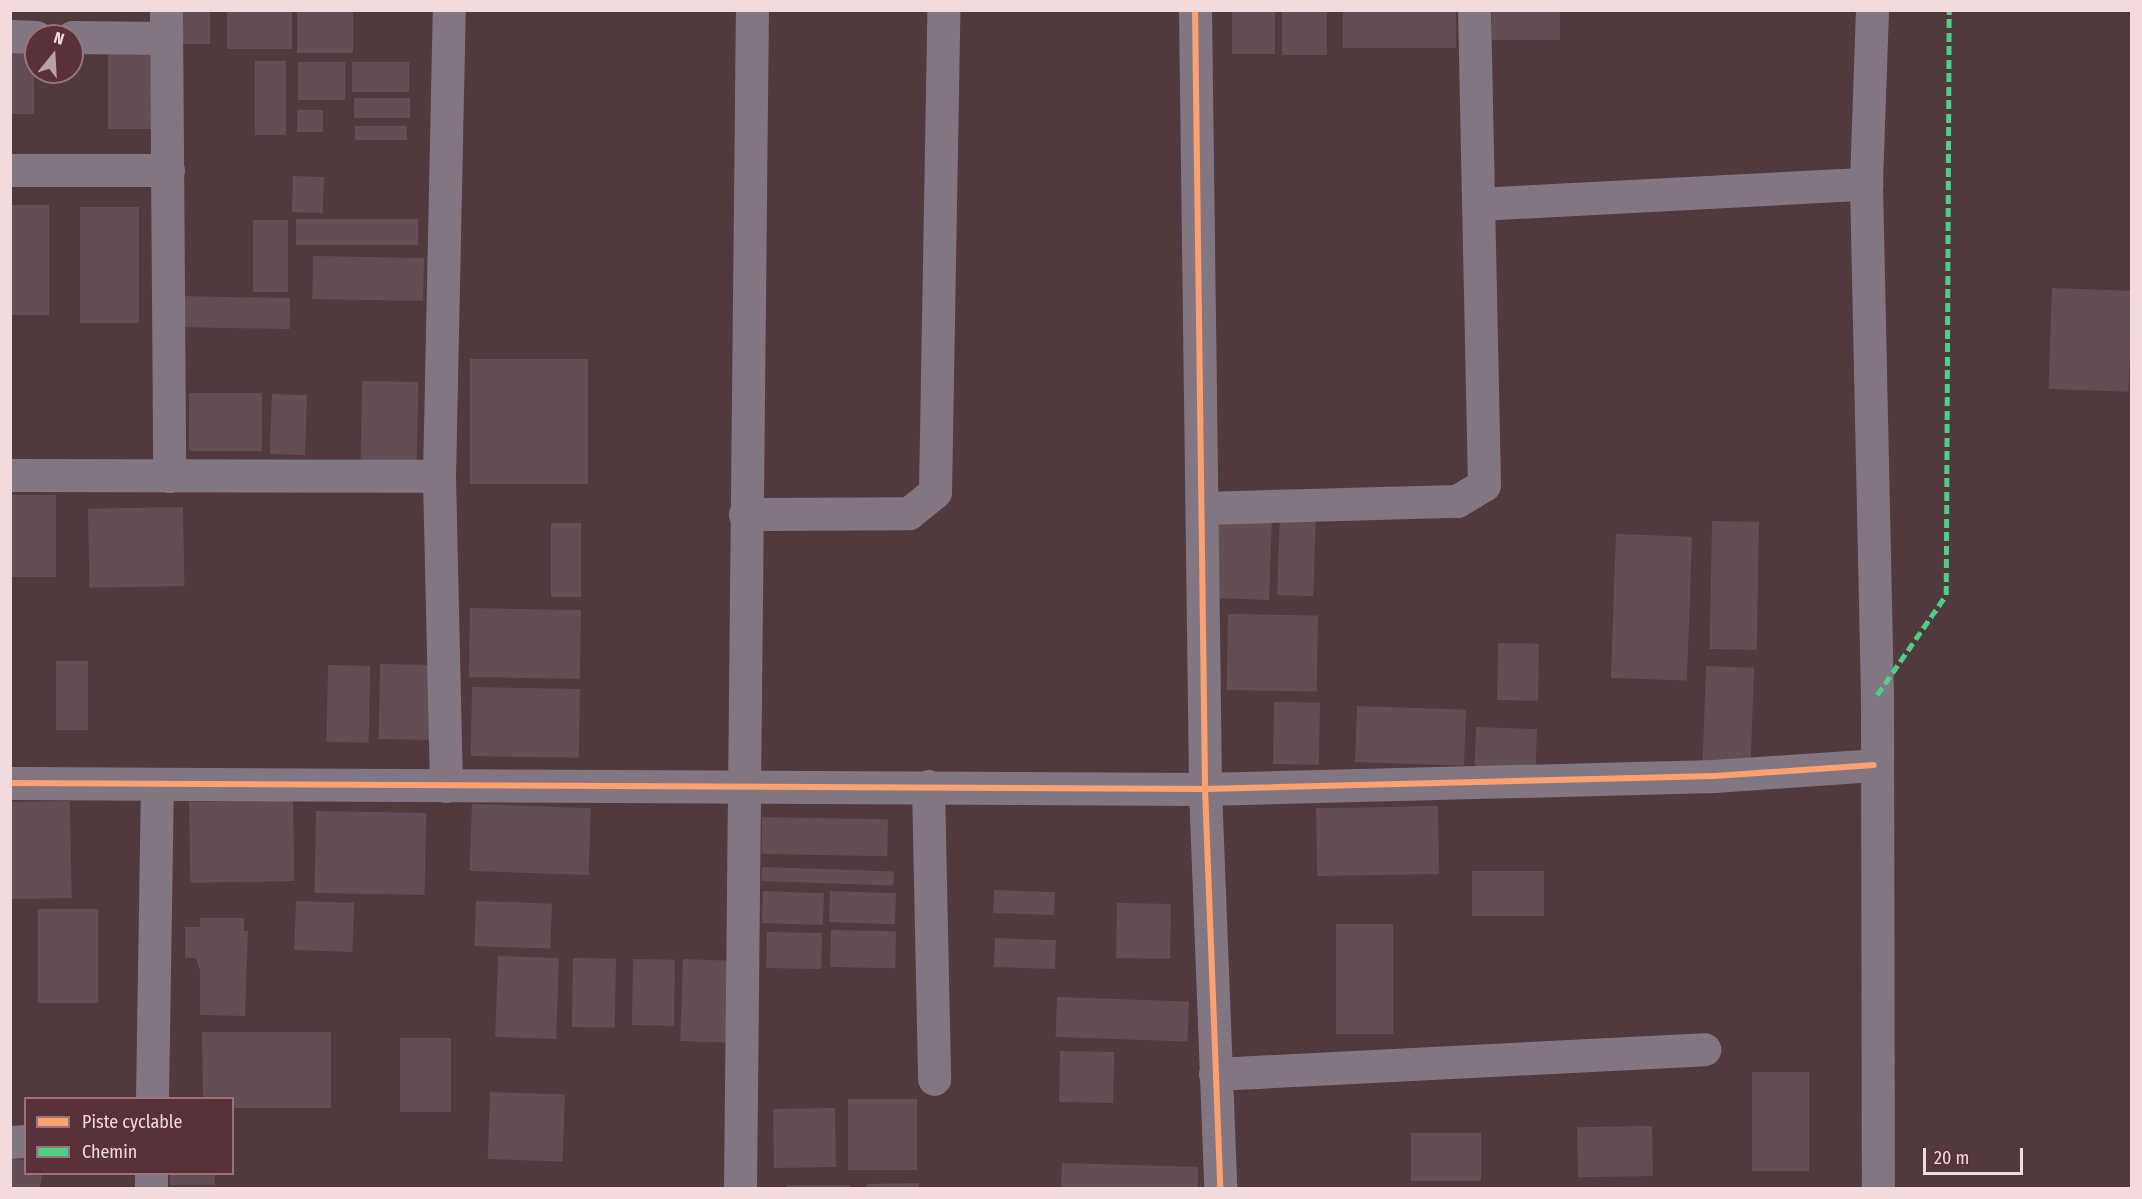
<!DOCTYPE html>
<style>
body{margin:0}
#map{position:relative;width:2142px;height:1199px;overflow:hidden;background:#503a3e;font-family:"Fira Sans Condensed",sans-serif}
div>[style]{position:absolute}
.building>*{inset:0;background:#644e55;transform-origin:0 0}
.minor>*{height:33px;margin:-16.5px;padding:0 16.5px;transform-origin:16.5px;border-radius:16.5px;background:#837683}
.quiet>*{height:4.5px;margin-top:-2.25px;transform-origin:0;background:repeating-linear-gradient(90deg,#4dcf88 0 9px,transparent 0 13.5px)}
.cycleway>*{height:6px;margin:-3px;padding:0 3px;transform-origin:3px;border-radius:3px;background:#fca06f}
span{translate:-50% -50%;white-space:nowrap;text-align:center;line-height:1.15;-webkit-text-stroke:4.5px #583238;paint-order:stroke}
.frame{position:absolute;inset:0;border:12px solid #f3dadc;pointer-events:none}
.legend{position:absolute;left:24px;top:1097px;width:210px;height:78px;box-sizing:border-box;background:#583238;border:2px solid #96757a;margin:0;padding:8px 10px;list-style:none;font-size:18px;color:#f3dadc}
.legend li{display:flex;align-items:center;gap:12px;height:30px}
.legend b{width:30px;border:2px solid #96757a}
.north{position:absolute;left:24px;top:24px;width:60px;height:60px;box-sizing:border-box;background:#583238;border:2px solid #96757a;border-radius:50%;rotate:18deg;font-size:16px;font-weight:700;line-height:24px;text-align:center;color:#f3dadc}
.north::after{content:'';display:block;margin:auto;width:21px;height:27px;background:#baa2a5;clip-path:polygon(50% 0,100% 100%,50% 72%,0 100%)}
.scale{position:absolute;left:1923px;top:1148px;width:100px;height:27px;box-sizing:border-box;border:3px solid #f3dadc;border-top:0;padding-left:8px;font-size:18px;line-height:21px;white-space:nowrap;color:#f3dadc;-webkit-text-stroke:4px #583238;paint-order:stroke}
</style>
<div id="map">
<div class="building">
<i style="left:180px;top:10px;width:30px;height:34px"></i>
<i style="left:227px;top:10px;width:65px;height:39px"></i>
<i style="left:297px;top:10px;width:56px;height:43px"></i>
<i style="left:1232px;top:10px;width:43px;height:44px"></i>
<i style="left:1282px;top:10px;width:45px;height:45px"></i>
<i style="left:1343px;top:10px;width:113px;height:38px"></i>
<i style="left:1492px;top:10px;width:68px;height:30px"></i>
<i style="left:10px;top:50px;width:24px;height:64px"></i>
<i style="left:108px;top:54px;width:45px;height:75px"></i>
<i style="left:255px;top:61px;width:31px;height:74px"></i>
<i style="left:298px;top:62px;width:47px;height:38px"></i>
<i style="left:352px;top:62px;width:57px;height:30px"></i>
<i style="left:354px;top:98px;width:56px;height:20px"></i>
<i style="left:297px;top:110px;width:26px;height:22px"></i>
<i style="left:355px;top:126px;width:52px;height:14px"></i>
<i style="left:293px;top:176px;width:31px;height:36px;rotate:2deg"></i>
<i style="left:10px;top:205px;width:39px;height:110px"></i>
<i style="left:80px;top:207px;width:59px;height:116px"></i>
<i style="left:296px;top:219px;width:122px;height:26px"></i>
<i style="left:253px;top:220px;width:35px;height:72px"></i>
<i style="left:313px;top:256px;width:111px;height:43px;rotate:1deg"></i>
<i style="left:2052px;top:288px;width:80px;height:101px;rotate:2deg"></i>
<i style="left:177px;top:296px;width:113px;height:31px;rotate:1deg"></i>
<i style="left:470px;top:359px;width:118px;height:125px"></i>
<i style="left:362px;top:381px;width:56px;height:81px;rotate:1deg"></i>
<i style="left:189px;top:393px;width:73px;height:58px"></i>
<i style="left:272px;top:394px;width:35px;height:60px;rotate:2deg"></i>
<i style="left:10px;top:495px;width:46px;height:82px"></i>
<i style="left:183px;top:507px;width:79px;height:95px;rotate:89deg"></i>
<i style="left:1280px;top:514px;width:36px;height:81px;rotate:2deg"></i>
<i style="left:1216px;top:516px;width:56px;height:82px;rotate:2deg"></i>
<i style="left:1712px;top:521px;width:47px;height:128px;rotate:1deg"></i>
<i style="left:551px;top:523px;width:30px;height:74px"></i>
<i style="left:1616px;top:534px;width:76px;height:144px;rotate:2deg"></i>
<i style="left:470px;top:608px;width:111px;height:69px;rotate:1deg"></i>
<i style="left:1228px;top:614px;width:90px;height:76px;rotate:1deg"></i>
<i style="left:1498px;top:643px;width:41px;height:57px;rotate:1deg"></i>
<i style="left:56px;top:661px;width:32px;height:69px"></i>
<i style="left:380px;top:664px;width:56px;height:75px;rotate:1deg"></i>
<i style="left:328px;top:665px;width:42px;height:77px;rotate:1deg"></i>
<i style="left:1706px;top:666px;width:48px;height:96px;rotate:2deg"></i>
<i style="left:472px;top:687px;width:108px;height:69px;rotate:1deg"></i>
<i style="left:1274px;top:702px;width:46px;height:62px;rotate:1deg"></i>
<i style="left:1357px;top:706px;width:109px;height:56px;rotate:2deg"></i>
<i style="left:1476px;top:727px;width:61px;height:43px;rotate:2deg"></i>
<i style="left:293px;top:800px;width:81px;height:104px;rotate:89deg"></i>
<i style="left:70px;top:801px;width:97px;height:60px;rotate:89deg"></i>
<i style="left:472px;top:804px;width:119px;height:67px;rotate:2deg"></i>
<i style="left:1438px;top:806px;width:68px;height:122px;rotate:89deg"></i>
<i style="left:316px;top:811px;width:110px;height:82px;rotate:1deg"></i>
<i style="left:762px;top:817px;width:126px;height:37px;rotate:1deg"></i>
<i style="left:762px;top:867px;width:132px;height:14px;rotate:2deg"></i>
<i style="left:1544px;top:871px;width:45px;height:72px;rotate:90deg"></i>
<i style="left:994px;top:890px;width:61px;height:23px;rotate:2deg"></i>
<i style="left:763px;top:891px;width:61px;height:32px;rotate:2deg"></i>
<i style="left:830px;top:891px;width:66px;height:31px;rotate:2deg"></i>
<i style="left:296px;top:901px;width:58px;height:49px;rotate:2deg"></i>
<i style="left:476px;top:901px;width:76px;height:45px;rotate:2deg"></i>
<i style="left:1117px;top:903px;width:54px;height:55px;rotate:1deg"></i>
<i style="left:38px;top:909px;width:60px;height:94px"></i>
<i style="clip-path:polygon(200px 918px,244px 918px,244px 931px,248px 931px,245px 1016px,200px 1015px,200px 971px,196px 958px,185px 958px,185px 927px,200px 927px)"></i>
<i style="left:1336px;top:924px;width:57px;height:110px"></i>
<i style="left:831px;top:930px;width:65px;height:37px;rotate:1deg"></i>
<i style="left:767px;top:932px;width:55px;height:36px;rotate:1deg"></i>
<i style="left:995px;top:938px;width:61px;height:29px;rotate:2deg"></i>
<i style="left:498px;top:956px;width:61px;height:81px;rotate:2deg"></i>
<i style="left:573px;top:958px;width:43px;height:69px;rotate:1deg"></i>
<i style="left:633px;top:959px;width:42px;height:66px;rotate:1deg"></i>
<i style="left:683px;top:959px;width:54px;height:82px;rotate:2deg"></i>
<i style="left:1057px;top:997px;width:132px;height:40px;rotate:2deg"></i>
<i style="clip-path:polygon(202px 1032px,331px 1032px,331px 1108px,232px 1108px,232px 1098px,203px 1098px)"></i>
<i style="left:400px;top:1038px;width:51px;height:74px"></i>
<i style="left:1060px;top:1051px;width:54px;height:51px;rotate:1deg"></i>
<i style="left:1752px;top:1072px;width:57px;height:99px"></i>
<i style="left:490px;top:1092px;width:75px;height:67px;rotate:2deg"></i>
<i style="left:848px;top:1099px;width:69px;height:71px"></i>
<i style="left:835px;top:1108px;width:59px;height:62px;rotate:89deg"></i>
<i style="left:1652px;top:1126px;width:50px;height:75px;rotate:89deg"></i>
<i style="left:1411px;top:1133px;width:70px;height:48px"></i>
<i style="clip-path:polygon(10px 1159px,26px 1160px,26px 1174px,42px 1174px,40px 1188px,10px 1188px)"></i>
<i style="clip-path:polygon(1062px 1163px,1198px 1167px,1198px 1188px,1061px 1188px)"></i>
<i style="left:170px;top:1174px;width:45px;height:11px"></i>
<i style="clip-path:polygon(919px 1183px,919px 1188px,867px 1188px,867px 1184px)"></i>
<i style="left:787px;top:1185px;width:63px;height:3px"></i>
</div>
<div class="minor">
<i style="left:166px;top:10px;width:466px;rotate:89.6deg"></i>
<i style="left:1195px;top:10px;width:779px;rotate:89.26deg"></i>
<i style="left:1205px;top:789px;width:399px;rotate:87.8deg"></i>
<i style="left:1872px;top:10px;width:174px;rotate:92deg"></i>
<i style="left:1866px;top:184px;width:511px;rotate:88.77deg"></i>
<i style="left:1877px;top:695px;width:493px;rotate:89.9deg"></i>
<i style="left:10px;top:36px;width:26px;rotate:2deg"></i>
<i style="left:72px;top:37px;width:94px;rotate:0.6deg"></i>
<i style="left:10px;top:170px;width:158px"></i>
<i style="left:1478px;top:204px;width:389px;rotate:-3deg"></i>
<i style="left:10px;top:475px;width:429px;rotate:0.1deg"></i>
<i style="left:1202px;top:508px;width:255px;rotate:-1.6deg"></i>
<i style="left:1457px;top:501px;width:31px;rotate:-31deg"></i>
<i style="left:1484px;top:485px;width:475px;rotate:-91.2deg"></i>
<i style="left:745px;top:514px;width:164px;rotate:-0.3deg"></i>
<i style="left:909px;top:513px;width:33px;rotate:-39deg"></i>
<i style="left:935px;top:492px;width:482px;rotate:-89deg"></i>
<i style="left:10px;top:783px;width:1195px;rotate:0.29deg"></i>
<i style="left:1205px;top:789px;width:509px;rotate:-1.46deg"></i>
<i style="left:1714px;top:776px;width:160px;rotate:-3.9deg"></i>
<i style="left:446px;top:786px;width:310px;rotate:-91.3deg"></i>
<i style="left:439px;top:476px;width:466px;rotate:-88.8deg"></i>
<i style="left:928px;top:786px;width:293px;rotate:88.8deg"></i>
<i style="left:1215px;top:1074px;width:490px;rotate:-2.9deg"></i>
<i style="left:152px;top:1098px;width:313px;rotate:-89.1deg"></i>
<i style="left:10px;top:1142px;width:16px;rotate:-4deg"></i>
<i style="left:151px;top:1174px;width:14px;rotate:90deg"></i>
<i style="left:740px;top:1188px;width:1178px;rotate:-89.42deg"></i>
</div>
<div class="quiet">
<i style="left:1877px;top:695px;width:121px;rotate:-55.4deg"></i>
<i style="left:1946px;top:595px;width:585px;rotate:-89.71deg"></i>
</div>
<div class="cycleway">
<i style="left:1195px;top:10px;width:779px;rotate:89.26deg"></i>
<i style="left:1205px;top:789px;width:399px;rotate:87.8deg"></i>
<i style="left:10px;top:783px;width:1195px;rotate:0.29deg"></i>
<i style="left:1205px;top:789px;width:509px;rotate:-1.46deg"></i>
<i style="left:1714px;top:776px;width:160px;rotate:-3.9deg"></i>
</div>
<div class="frame"></div>
<ul class="legend">
<li><b style="height:8px;background:#fca06f"></b>Piste cyclable</li>
<li><b style="height:8px;background:#4dcf88"></b>Chemin</li>
</ul>
<div class="north">N</div>
<div class="scale">20 m</div>
</div>
